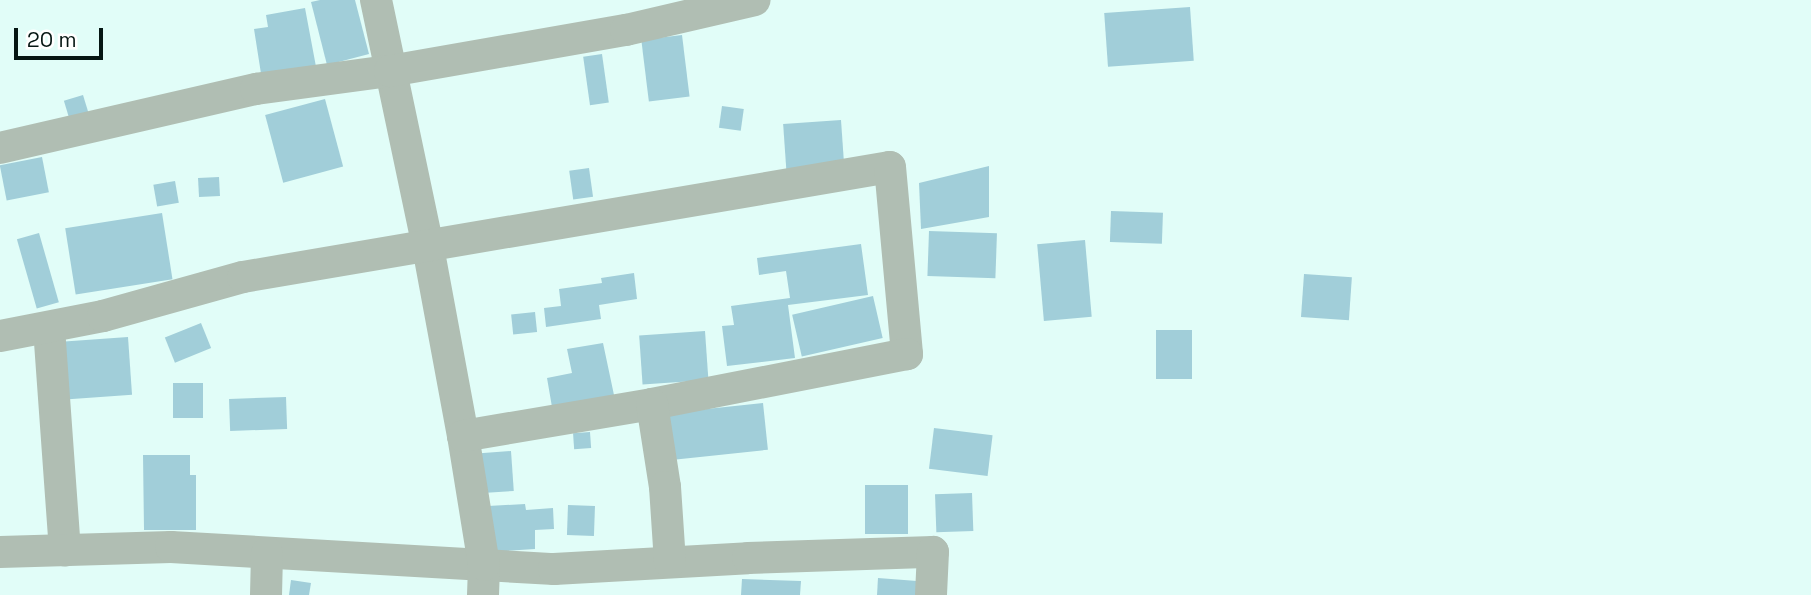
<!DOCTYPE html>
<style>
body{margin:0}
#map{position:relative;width:1811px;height:595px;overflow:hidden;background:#e1fdf8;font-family:"Space Grotesk",sans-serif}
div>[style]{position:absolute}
.building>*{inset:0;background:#a1ced9;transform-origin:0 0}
.minor>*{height:32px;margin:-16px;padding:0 16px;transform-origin:16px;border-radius:16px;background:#b0beb3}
span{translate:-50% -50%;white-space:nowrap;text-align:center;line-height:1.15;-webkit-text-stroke:5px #fff;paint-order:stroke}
.scale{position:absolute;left:14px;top:28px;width:89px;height:32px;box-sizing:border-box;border:4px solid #051613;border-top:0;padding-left:9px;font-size:21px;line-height:24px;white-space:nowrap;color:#051613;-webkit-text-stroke:5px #fff;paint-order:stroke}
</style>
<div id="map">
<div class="building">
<i style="clip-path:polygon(320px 0,355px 0,369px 54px,327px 65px,311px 2px)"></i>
<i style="left:1190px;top:7px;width:54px;height:86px;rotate:86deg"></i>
<i style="clip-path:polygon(305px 8px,317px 72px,262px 80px,254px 29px,268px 27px,266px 15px)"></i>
<i style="left:682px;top:35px;width:62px;height:41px;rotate:83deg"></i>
<i style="left:602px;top:54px;width:49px;height:19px;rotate:82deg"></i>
<i style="left:83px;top:95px;width:21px;height:20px;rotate:73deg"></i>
<i style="left:325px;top:99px;width:70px;height:62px;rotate:75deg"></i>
<i style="left:722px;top:106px;width:22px;height:22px;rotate:8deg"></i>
<i style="left:841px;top:120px;width:45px;height:58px;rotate:86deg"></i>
<i style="left:42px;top:157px;width:36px;height:43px;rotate:79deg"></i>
<i style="clip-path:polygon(989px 166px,989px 217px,921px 229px,919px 183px)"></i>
<i style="left:589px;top:168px;width:29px;height:20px;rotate:82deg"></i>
<i style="left:219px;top:177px;width:19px;height:21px;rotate:87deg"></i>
<i style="left:175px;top:181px;width:22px;height:22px;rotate:80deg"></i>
<i style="left:1111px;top:211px;width:52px;height:31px;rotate:2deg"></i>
<i style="left:162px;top:213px;width:67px;height:98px;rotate:81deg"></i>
<i style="left:929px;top:231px;width:68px;height:45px;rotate:2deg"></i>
<i style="left:39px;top:233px;width:72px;height:23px;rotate:74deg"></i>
<i style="left:1085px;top:240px;width:77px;height:48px;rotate:85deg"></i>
<i style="clip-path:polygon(861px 244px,868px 295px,788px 305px,795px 358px,727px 366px,722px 326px,734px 325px,731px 306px,790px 298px,786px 271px,759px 275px,757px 258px)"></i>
<i style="clip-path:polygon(634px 273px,637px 299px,599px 305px,601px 319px,546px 327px,544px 308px,561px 306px,559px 289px,602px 283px,601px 278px)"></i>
<i style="left:1304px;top:274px;width:48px;height:43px;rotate:4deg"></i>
<i style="left:873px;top:296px;width:43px;height:83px;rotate:77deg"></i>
<i style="left:535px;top:312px;width:20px;height:24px;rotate:84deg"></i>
<i style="left:201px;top:323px;width:27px;height:39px;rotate:68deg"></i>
<i style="left:1156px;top:330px;width:36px;height:49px"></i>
<i style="left:705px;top:331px;width:49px;height:66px;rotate:86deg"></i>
<i style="left:128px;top:337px;width:58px;height:67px;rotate:86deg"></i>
<i style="clip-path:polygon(603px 343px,614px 395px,552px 407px,547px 378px,572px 373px,567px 349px)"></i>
<i style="left:173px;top:383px;width:30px;height:35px"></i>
<i style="left:286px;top:397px;width:32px;height:57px;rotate:88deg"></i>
<i style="left:763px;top:403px;width:47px;height:97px;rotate:84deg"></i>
<i style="left:934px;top:428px;width:59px;height:41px;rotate:7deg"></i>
<i style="left:590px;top:432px;width:16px;height:17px;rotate:86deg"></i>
<i style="left:511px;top:451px;width:40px;height:31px;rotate:86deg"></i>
<i style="clip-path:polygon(143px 455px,190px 455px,190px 475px,196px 475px,196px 530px,144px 530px)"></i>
<i style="left:865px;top:485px;width:43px;height:49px"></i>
<i style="left:972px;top:493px;width:38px;height:37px;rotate:88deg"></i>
<i style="clip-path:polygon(525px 504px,526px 510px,553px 508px,554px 529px,535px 530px,535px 549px,490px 552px,488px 506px)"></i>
<i style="left:568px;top:505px;width:27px;height:30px;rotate:2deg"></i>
<i style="clip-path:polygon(878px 578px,917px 581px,916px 595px,877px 595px)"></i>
<i style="clip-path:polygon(742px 579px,801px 581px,800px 595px,741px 595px)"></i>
<i style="clip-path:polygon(291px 580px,311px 583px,309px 595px,289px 595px)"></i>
</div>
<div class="minor">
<i style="left:376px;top:0;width:252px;rotate:78.1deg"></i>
<i style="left:428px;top:247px;width:192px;rotate:79.5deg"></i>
<i style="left:0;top:148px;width:263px;rotate:-13deg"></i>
<i style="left:256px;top:89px;width:135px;rotate:-7.7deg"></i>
<i style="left:390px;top:71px;width:240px;rotate:-9.9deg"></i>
<i style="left:626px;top:30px;width:132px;rotate:-13.1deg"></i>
<i style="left:49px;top:328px;width:223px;rotate:85.9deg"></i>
<i style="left:0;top:336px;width:105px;rotate:-11deg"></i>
<i style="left:103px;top:316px;width:145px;rotate:-15.6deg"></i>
<i style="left:243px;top:277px;width:656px;rotate:-9.65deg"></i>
<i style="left:890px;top:167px;width:188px;rotate:84.8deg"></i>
<i style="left:907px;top:354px;width:260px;rotate:168.9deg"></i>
<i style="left:0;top:552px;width:171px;rotate:-1.7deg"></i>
<i style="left:171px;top:547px;width:384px;rotate:3.3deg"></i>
<i style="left:554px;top:569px;width:194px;rotate:-3.2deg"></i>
<i style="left:748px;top:558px;width:185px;rotate:-1.9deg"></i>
<i style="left:933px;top:552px;width:43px;rotate:92.7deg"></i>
<i style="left:266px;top:595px;width:42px;rotate:-88.6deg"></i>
<i style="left:483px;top:595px;width:30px;rotate:-88deg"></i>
<i style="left:484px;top:565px;width:131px;rotate:-99.2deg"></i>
<i style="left:463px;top:436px;width:192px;rotate:-9.6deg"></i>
<i style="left:652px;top:404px;width:84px;rotate:81.1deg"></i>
<i style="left:665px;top:487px;width:75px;rotate:86.2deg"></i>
</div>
<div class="scale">20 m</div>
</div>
